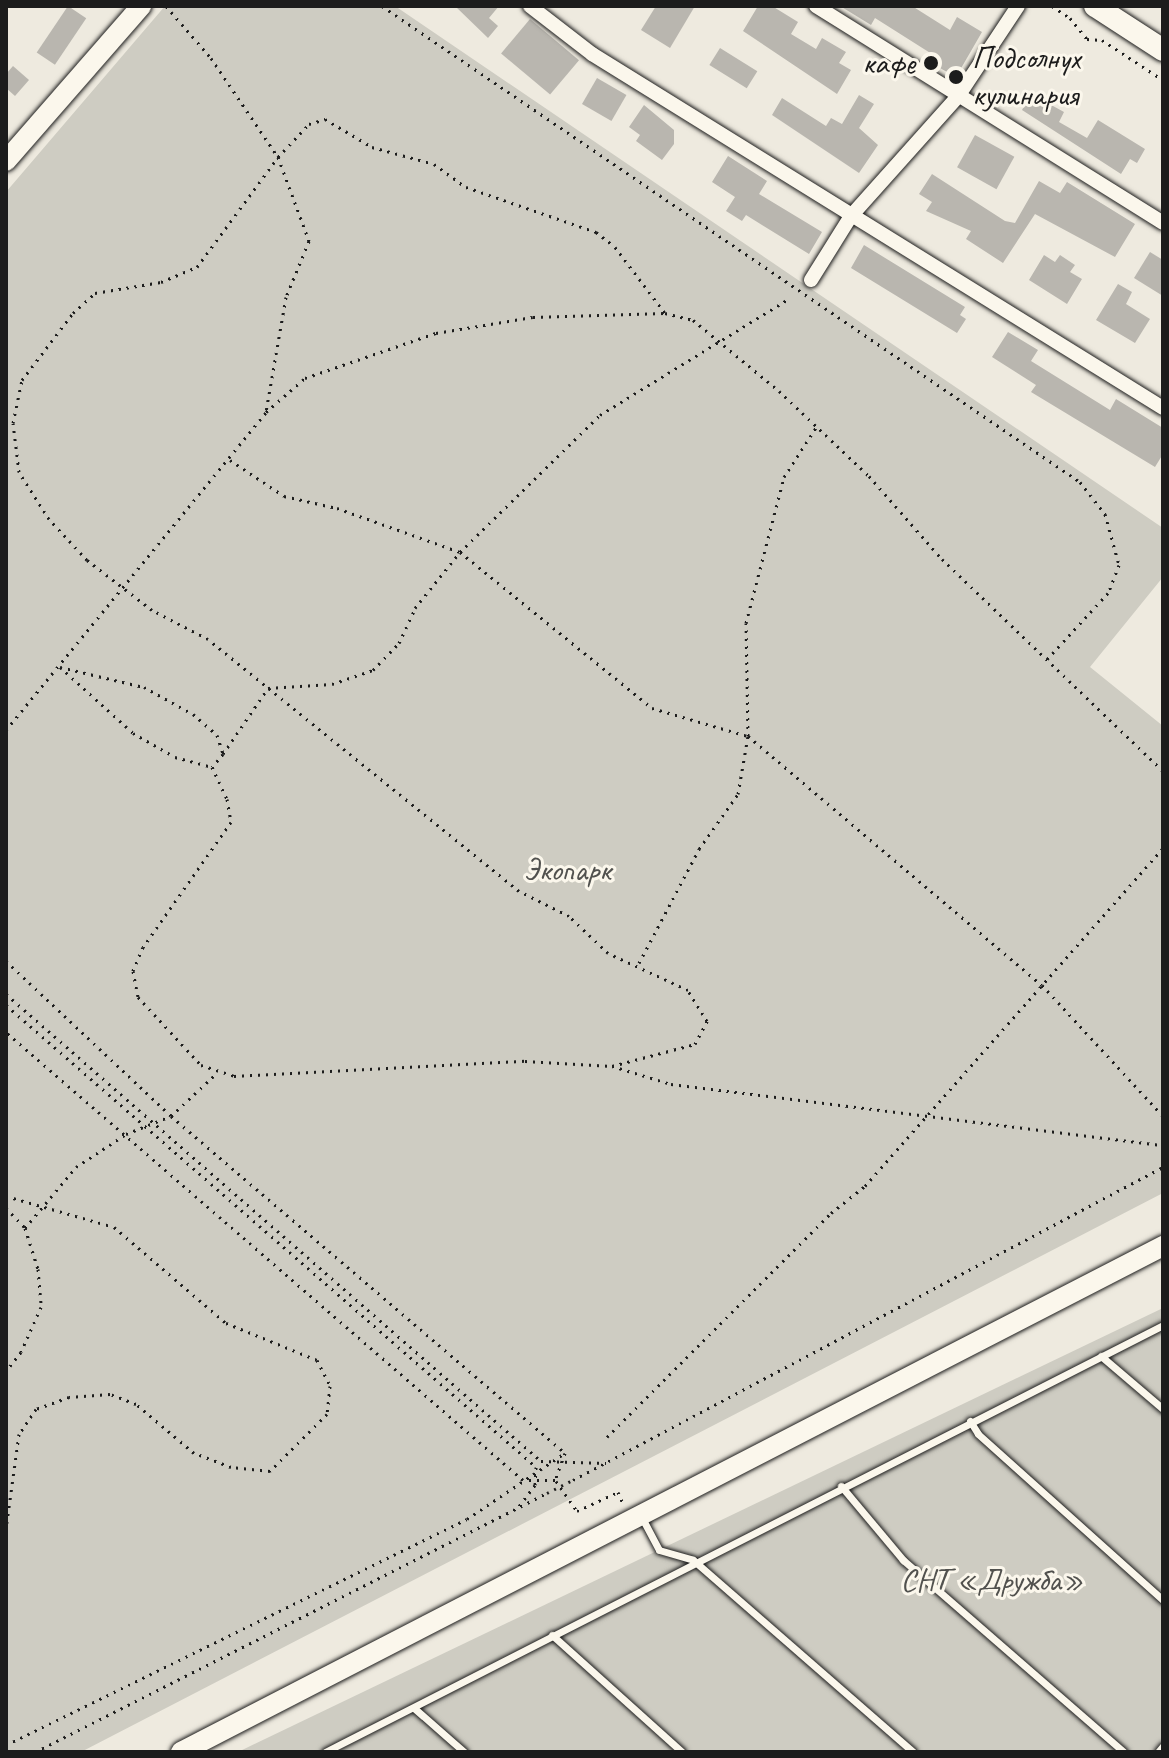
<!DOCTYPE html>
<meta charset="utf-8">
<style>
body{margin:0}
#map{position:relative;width:1169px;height:1758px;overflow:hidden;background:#eeeadf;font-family:Caveat,sans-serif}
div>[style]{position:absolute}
.green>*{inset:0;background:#ceccc2}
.building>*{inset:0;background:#b9b6af;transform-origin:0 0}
.path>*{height:3px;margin-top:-1.5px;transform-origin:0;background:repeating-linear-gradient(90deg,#1c1c1c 0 2px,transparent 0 8px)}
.roads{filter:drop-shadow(0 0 2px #1c1c1c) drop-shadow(0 0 2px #1c1c1c)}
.service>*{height:7px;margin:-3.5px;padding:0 3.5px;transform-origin:3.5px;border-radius:3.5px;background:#fbf7ec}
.minor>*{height:14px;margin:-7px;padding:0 7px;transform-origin:7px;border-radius:7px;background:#fbf7ec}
.secondary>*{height:20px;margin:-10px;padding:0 10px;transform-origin:10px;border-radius:10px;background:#fbf7ec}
.primary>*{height:22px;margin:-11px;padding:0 11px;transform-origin:11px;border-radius:11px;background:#fbf7ec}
.path-bridge>*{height:3px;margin-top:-1.5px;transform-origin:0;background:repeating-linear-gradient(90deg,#1c1c1c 0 2px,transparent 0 8px)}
.dots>*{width:22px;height:22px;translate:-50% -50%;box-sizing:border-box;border:4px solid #fbf7ec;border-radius:50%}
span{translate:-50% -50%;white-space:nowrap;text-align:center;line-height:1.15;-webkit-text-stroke:6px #fbf7ec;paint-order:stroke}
.poi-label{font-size:32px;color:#1c1c1c}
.left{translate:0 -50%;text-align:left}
.right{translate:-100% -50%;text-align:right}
.park-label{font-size:32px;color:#51514e}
.frame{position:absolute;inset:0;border:8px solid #1c1c1c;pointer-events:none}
</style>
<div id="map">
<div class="green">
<i style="clip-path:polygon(165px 6px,395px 6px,1163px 528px,1163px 577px,1090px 667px,1163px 726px,1163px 1193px,81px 1752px,6px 1752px,6px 192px)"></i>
<i style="clip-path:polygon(1163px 1308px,1163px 1752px,238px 1752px)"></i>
</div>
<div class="building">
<i style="left:68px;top:6px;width:22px;height:56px;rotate:34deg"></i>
<i style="clip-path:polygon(455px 6px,499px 6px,489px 18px,498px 26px,488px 38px)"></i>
<i style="clip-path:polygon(656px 6px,695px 6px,670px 48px,641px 30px)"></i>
<i style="clip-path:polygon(758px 6px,772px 6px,798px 22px,791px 34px,816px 49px,822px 38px,846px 52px,839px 63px,851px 70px,837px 94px,743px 31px)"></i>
<i style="clip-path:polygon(840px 6px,912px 6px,950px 30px,957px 17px,982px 32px,956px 77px,931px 63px,935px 56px,875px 18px,871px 25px)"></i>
<i style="left:530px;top:19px;width:64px;height:45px;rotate:40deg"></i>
<i style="left:720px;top:48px;width:44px;height:20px;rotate:32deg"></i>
<i style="clip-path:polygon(13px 66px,29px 80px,15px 96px,6px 88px,6px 74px)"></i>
<i style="left:597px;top:78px;width:34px;height:30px;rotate:30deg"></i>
<i style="clip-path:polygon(1031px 94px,1064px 112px,1059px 122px,1087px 138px,1098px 120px,1145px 149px,1137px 163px,1130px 159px,1121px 174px,1022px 110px)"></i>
<i style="clip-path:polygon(859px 95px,874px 104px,859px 128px,878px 145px,859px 173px,772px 115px,782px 98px,826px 126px,831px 118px,842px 124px)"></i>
<i style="clip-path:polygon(644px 105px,674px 130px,674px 144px,662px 160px,636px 141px,640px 135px,629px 127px)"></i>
<i style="left:975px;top:135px;width:45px;height:37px;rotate:29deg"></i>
<i style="clip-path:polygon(728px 156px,767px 181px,759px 194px,822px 232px,809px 254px,746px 215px,742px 221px,726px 211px,735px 197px,712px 182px)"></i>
<i style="clip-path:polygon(932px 174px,1005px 221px,1015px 223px,1039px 181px,1060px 193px,1067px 182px,1135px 224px,1115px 257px,1035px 214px,1003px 263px,966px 239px,971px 231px,926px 211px,932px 202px,919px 194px)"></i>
<i style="clip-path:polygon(864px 245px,965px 307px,960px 315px,966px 319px,957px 333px,851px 268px)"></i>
<i style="clip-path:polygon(1150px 252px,1163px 260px,1163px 296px,1134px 278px)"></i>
<i style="clip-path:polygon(1044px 255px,1055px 262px,1060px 255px,1075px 265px,1070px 272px,1082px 279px,1067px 304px,1029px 280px)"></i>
<i style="clip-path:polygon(1118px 284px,1132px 292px,1126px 304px,1150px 319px,1135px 343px,1096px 320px)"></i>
<i style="clip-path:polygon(1008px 332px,1038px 350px,1031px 361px,1110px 410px,1116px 399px,1163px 428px,1163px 454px,1155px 467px,1031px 392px,1036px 385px,992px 357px)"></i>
</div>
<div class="path">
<i style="left:166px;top:6px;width:69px;rotate:49.1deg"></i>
<i style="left:211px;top:58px;width:120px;rotate:55.9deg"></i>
<i style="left:278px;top:157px;width:90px;rotate:69.7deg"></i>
<i style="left:309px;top:241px;width:61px;rotate:112.3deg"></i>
<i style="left:286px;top:297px;width:117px;rotate:99.9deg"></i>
<i style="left:382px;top:6px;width:845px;rotate:34.29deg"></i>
<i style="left:1080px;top:482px;width:41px;rotate:52deg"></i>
<i style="left:1105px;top:514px;width:53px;rotate:74.6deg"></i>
<i style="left:1119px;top:565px;width:30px;rotate:111deg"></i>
<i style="left:1108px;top:593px;width:90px;rotate:132.7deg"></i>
<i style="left:1052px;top:6px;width:22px;rotate:34deg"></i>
<i style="left:1070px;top:18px;width:27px;rotate:51deg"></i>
<i style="left:1087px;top:39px;width:15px;rotate:4deg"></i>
<i style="left:1102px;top:40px;width:73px;rotate:33.3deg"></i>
<i style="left:230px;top:460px;width:65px;rotate:33.7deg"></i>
<i style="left:284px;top:496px;width:54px;rotate:12.8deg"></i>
<i style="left:337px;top:508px;width:131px;rotate:19.7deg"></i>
<i style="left:460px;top:552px;width:247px;rotate:39.1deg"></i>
<i style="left:652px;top:708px;width:100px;rotate:16.3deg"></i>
<i style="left:748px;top:736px;width:385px;rotate:40.3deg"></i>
<i style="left:1042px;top:985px;width:178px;rotate:47.3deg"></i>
<i style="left:60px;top:667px;width:98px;rotate:42.1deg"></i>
<i style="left:133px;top:733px;width:48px;rotate:29.7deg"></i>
<i style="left:175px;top:757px;width:38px;rotate:15deg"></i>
<i style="left:212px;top:767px;width:35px;rotate:65deg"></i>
<i style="left:227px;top:799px;width:23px;rotate:80deg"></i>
<i style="left:231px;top:822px;width:153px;rotate:125.1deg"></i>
<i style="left:143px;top:947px;width:26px;rotate:113deg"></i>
<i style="left:133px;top:971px;width:26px;rotate:79deg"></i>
<i style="left:138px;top:997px;width:93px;rotate:47.2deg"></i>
<i style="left:201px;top:1065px;width:35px;rotate:18deg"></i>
<i style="left:234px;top:1076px;width:291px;rotate:-3deg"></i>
<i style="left:525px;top:1061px;width:87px;rotate:3.3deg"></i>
<i style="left:612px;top:1066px;width:86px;rotate:-14.8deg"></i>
<i style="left:695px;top:1044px;width:26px;rotate:-62deg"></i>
<i style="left:707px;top:1021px;width:36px;rotate:-122deg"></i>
<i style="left:688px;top:990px;width:88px;rotate:-155.2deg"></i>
<i style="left:608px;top:953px;width:54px;rotate:-136.5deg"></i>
<i style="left:569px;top:916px;width:56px;rotate:-153.4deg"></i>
<i style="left:519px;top:891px;width:400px;rotate:-141deg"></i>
<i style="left:208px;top:639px;width:63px;rotate:-152.6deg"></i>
<i style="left:152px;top:610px;width:82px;rotate:-142.4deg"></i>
<i style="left:87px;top:560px;width:56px;rotate:-132.8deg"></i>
<i style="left:49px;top:519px;width:56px;rotate:-122.6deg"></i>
<i style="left:19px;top:472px;width:49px;rotate:-97deg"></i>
<i style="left:13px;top:423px;width:44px;rotate:-78.2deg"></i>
<i style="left:22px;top:380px;width:84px;rotate:-52.7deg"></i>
<i style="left:73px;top:313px;width:30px;rotate:-42deg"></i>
<i style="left:95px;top:293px;width:67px;rotate:-9.5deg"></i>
<i style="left:161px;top:282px;width:39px;rotate:-23deg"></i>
<i style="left:197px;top:267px;width:137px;rotate:-53.6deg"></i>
<i style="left:278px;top:157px;width:45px;rotate:-46.8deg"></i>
<i style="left:309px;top:124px;width:17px;rotate:-17deg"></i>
<i style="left:325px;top:119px;width:55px;rotate:30.8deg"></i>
<i style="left:372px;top:147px;width:64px;rotate:15.3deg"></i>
<i style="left:434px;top:164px;width:39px;rotate:36deg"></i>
<i style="left:466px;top:187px;width:138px;rotate:19.1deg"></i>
<i style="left:596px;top:232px;width:24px;rotate:38deg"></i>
<i style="left:615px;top:247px;width:83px;rotate:52.9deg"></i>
<i style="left:60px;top:667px;width:86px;rotate:13.4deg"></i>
<i style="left:144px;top:687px;width:56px;rotate:28.9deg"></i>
<i style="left:193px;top:714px;width:32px;rotate:41deg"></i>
<i style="left:217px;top:735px;width:20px;rotate:72deg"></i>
<i style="left:223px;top:754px;width:17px;rotate:130deg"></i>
<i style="left:6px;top:730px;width:411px;rotate:-50.7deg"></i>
<i style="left:266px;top:412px;width:52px;rotate:-41.1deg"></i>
<i style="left:305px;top:378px;width:139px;rotate:-19deg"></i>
<i style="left:436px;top:333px;width:98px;rotate:-9.4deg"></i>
<i style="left:533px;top:317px;width:132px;rotate:-1.7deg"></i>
<i style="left:665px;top:313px;width:29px;rotate:14deg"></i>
<i style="left:693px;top:320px;width:112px;rotate:39.5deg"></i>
<i style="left:779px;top:391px;width:124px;rotate:43.4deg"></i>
<i style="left:869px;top:476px;width:111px;rotate:48.7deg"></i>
<i style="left:942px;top:559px;width:306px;rotate:43.8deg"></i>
<i style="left:223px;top:754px;width:80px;rotate:-55.7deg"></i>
<i style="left:268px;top:688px;width:64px;rotate:-3.6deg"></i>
<i style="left:332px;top:684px;width:43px;rotate:-18.9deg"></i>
<i style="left:373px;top:670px;width:37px;rotate:-46deg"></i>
<i style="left:399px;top:643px;width:38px;rotate:-65deg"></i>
<i style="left:415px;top:608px;width:72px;rotate:-51.2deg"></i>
<i style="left:460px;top:552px;width:196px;rotate:-44.4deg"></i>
<i style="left:600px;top:415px;width:223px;rotate:-31.6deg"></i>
<i style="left:6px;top:961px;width:226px;rotate:43.2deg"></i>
<i style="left:171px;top:1116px;width:518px;rotate:40.54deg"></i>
<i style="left:565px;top:1453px;width:29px;rotate:110deg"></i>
<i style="left:555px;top:1480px;width:32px;rotate:180deg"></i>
<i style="left:523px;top:1480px;width:684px;rotate:-139.09deg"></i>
<i style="left:639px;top:963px;width:129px;rotate:-62.2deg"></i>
<i style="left:699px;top:849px;width:67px;rotate:-54.7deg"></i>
<i style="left:738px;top:794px;width:59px;rotate:-80.2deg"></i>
<i style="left:748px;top:736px;width:113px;rotate:-91deg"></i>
<i style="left:746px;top:623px;width:151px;rotate:-75.4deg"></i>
<i style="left:784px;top:477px;width:61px;rotate:-57.1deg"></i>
<i style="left:6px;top:994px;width:710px;rotate:41.12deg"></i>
<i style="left:541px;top:1461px;width:65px;rotate:1.8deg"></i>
<i style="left:6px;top:1005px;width:703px;rotate:41.08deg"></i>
<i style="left:536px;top:1467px;width:18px;rotate:93deg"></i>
<i style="left:535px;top:1485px;width:31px;rotate:127deg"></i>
<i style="left:612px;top:1066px;width:62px;rotate:17deg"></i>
<i style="left:671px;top:1084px;width:496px;rotate:7.1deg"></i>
<i style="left:6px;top:1196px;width:112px;rotate:16deg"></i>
<i style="left:114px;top:1227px;width:148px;rotate:40.6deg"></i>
<i style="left:226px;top:1323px;width:98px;rotate:22.1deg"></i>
<i style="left:317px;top:1360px;width:29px;rotate:63deg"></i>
<i style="left:330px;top:1386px;width:28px;rotate:96deg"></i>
<i style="left:327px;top:1414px;width:81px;rotate:135deg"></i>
<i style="left:270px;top:1471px;width:39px;rotate:-174deg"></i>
<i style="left:231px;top:1467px;width:40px;rotate:-159deg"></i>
<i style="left:194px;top:1453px;width:76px;rotate:-139.8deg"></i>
<i style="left:136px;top:1404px;width:28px;rotate:-159deg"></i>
<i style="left:110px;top:1394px;width:41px;rotate:175.8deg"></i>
<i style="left:69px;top:1397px;width:35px;rotate:160deg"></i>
<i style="left:36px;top:1409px;width:30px;rotate:124deg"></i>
<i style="left:19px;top:1434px;width:96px;rotate:97.8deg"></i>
<i style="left:6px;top:1208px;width:28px;rotate:46deg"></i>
<i style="left:25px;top:1228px;width:43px;rotate:72.4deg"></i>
<i style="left:38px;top:1269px;width:38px;rotate:85deg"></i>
<i style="left:41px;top:1307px;width:49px;rotate:114deg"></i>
<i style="left:21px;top:1352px;width:24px;rotate:128deg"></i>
<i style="left:25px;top:1228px;width:80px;rotate:-50.1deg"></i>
<i style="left:76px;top:1167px;width:60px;rotate:-33.4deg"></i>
<i style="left:126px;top:1134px;width:48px;rotate:-21.8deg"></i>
<i style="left:171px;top:1116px;width:63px;rotate:-43.1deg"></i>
<i style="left:607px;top:1437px;width:317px;rotate:-45deg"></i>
<i style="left:831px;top:1213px;width:43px;rotate:-38.5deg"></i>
<i style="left:865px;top:1186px;width:451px;rotate:-48.6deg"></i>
<i style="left:573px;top:1480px;width:668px;rotate:-27.95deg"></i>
<i style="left:556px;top:1481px;width:37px;rotate:55deg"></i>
<i style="left:577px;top:1511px;width:45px;rotate:-24.9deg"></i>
<i style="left:618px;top:1492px;width:15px;rotate:67deg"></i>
<i style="left:6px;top:1745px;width:513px;rotate:-26.12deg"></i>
<i style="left:467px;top:1519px;width:118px;rotate:-34deg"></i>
<i style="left:35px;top:1752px;width:574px;rotate:-26.83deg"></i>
</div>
<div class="roads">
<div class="service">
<i style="left:1101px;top:1356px;width:82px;rotate:40.5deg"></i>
<i style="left:970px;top:1421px;width:15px;rotate:58deg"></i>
<i style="left:978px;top:1434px;width:249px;rotate:41.9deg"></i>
<i style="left:841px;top:1486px;width:97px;rotate:50deg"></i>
<i style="left:903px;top:1560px;width:293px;rotate:41deg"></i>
<i style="left:641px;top:1516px;width:38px;rotate:62deg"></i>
<i style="left:659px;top:1550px;width:35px;rotate:16deg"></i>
<i style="left:693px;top:1560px;width:292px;rotate:41.1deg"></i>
<i style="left:552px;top:1635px;width:175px;rotate:42deg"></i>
<i style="left:414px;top:1708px;width:67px;rotate:41.3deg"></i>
<i style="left:325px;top:1752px;width:941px;rotate:-27deg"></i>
<i style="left:1158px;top:1752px;width:8px;rotate:-50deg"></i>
</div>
<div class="minor">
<i style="left:530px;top:6px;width:78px;rotate:37.7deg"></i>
<i style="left:592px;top:54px;width:672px;rotate:31.8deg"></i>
<i style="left:816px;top:6px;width:409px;rotate:32deg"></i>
<i style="left:811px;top:280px;width:75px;rotate:-58deg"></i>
<i style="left:851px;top:216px;width:162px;rotate:-48.2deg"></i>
<i style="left:959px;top:95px;width:107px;rotate:-56.5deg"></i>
</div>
<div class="secondary">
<i style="left:6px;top:161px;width:206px;rotate:-48.9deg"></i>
<i style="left:181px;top:1752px;width:1105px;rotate:-27.26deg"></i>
</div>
<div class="primary">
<i style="left:1095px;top:6px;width:81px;rotate:32.9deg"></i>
</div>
</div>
<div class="path-bridge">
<i style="left:547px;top:1493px;width:29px;rotate:-27deg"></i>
</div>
<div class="dots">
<i style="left:931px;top:63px;background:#1c1c1c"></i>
<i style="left:956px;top:77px;background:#1c1c1c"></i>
</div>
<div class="poi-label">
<span class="left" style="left:972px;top:77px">Подсолнух<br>кулинария</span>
<span class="right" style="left:915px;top:63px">кафе</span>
</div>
<div class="park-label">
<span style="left:567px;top:870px">Экопарк</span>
<span style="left:992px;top:1580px">СНТ «Дружба»</span>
</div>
<div class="frame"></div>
</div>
